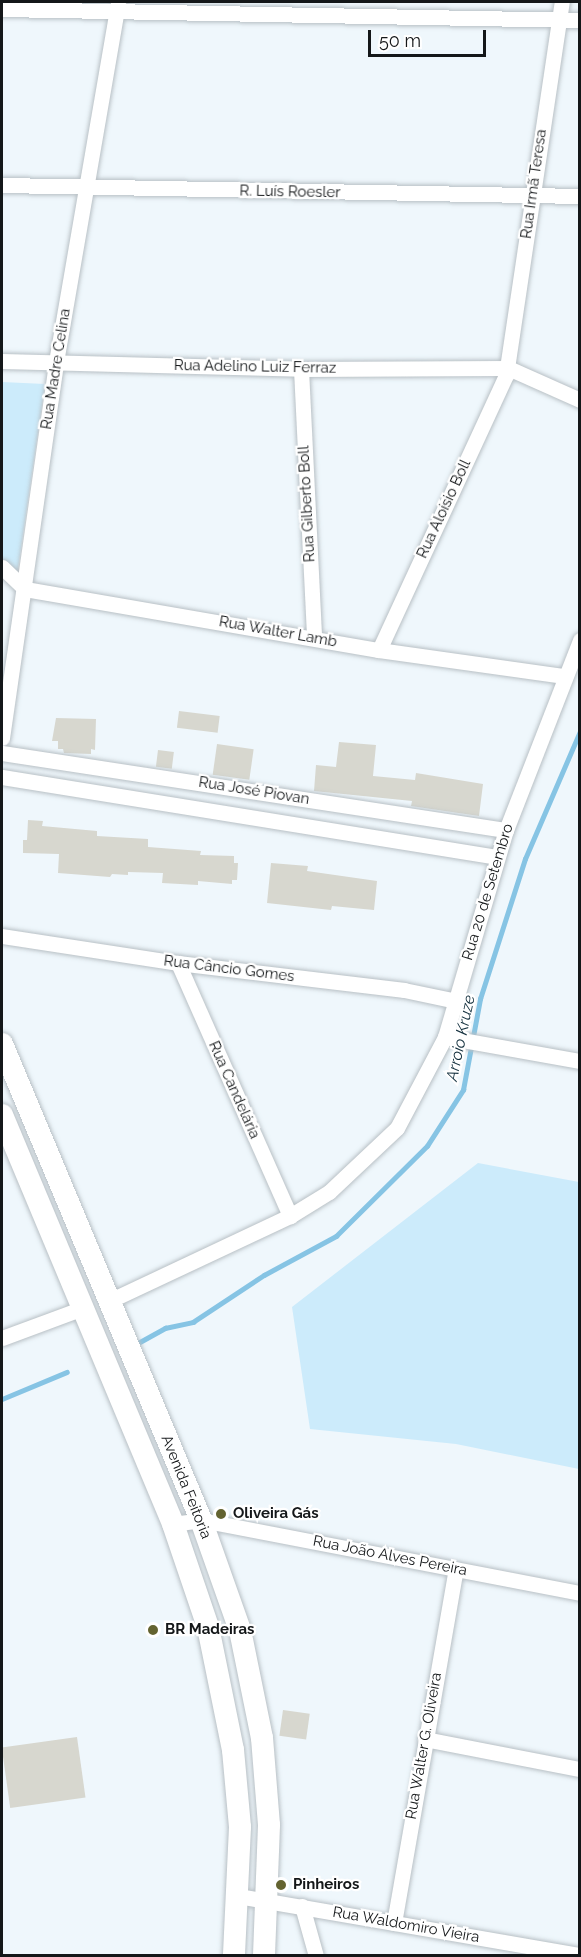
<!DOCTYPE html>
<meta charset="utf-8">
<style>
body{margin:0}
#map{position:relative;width:581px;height:1957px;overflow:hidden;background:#eff7fc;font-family:Raleway,sans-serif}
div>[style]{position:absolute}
.green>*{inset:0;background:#ccebfb}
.stream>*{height:4.5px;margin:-2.25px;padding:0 2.25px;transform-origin:2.25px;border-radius:2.25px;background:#86c4e4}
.building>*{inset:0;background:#d7d7cf;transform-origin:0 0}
.roads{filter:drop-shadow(0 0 2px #b8c0c5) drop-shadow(0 0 2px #b8c0c5)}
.minor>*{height:15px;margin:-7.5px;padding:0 7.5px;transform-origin:7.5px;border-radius:7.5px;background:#fff}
.secondary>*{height:22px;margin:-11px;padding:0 11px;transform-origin:11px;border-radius:11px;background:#fff}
.dots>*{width:16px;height:16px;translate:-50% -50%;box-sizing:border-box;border:3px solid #fff;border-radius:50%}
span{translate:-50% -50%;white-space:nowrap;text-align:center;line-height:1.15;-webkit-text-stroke:4.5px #fff;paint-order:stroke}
.street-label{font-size:15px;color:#141719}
.poi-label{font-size:15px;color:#141719;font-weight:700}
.left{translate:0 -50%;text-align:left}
.water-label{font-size:16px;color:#102d3b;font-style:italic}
.frame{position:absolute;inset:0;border:3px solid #141719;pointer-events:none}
.scale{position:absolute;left:368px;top:30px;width:118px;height:27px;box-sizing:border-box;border:3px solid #141719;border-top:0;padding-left:8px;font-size:18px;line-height:21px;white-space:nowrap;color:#141719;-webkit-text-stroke:4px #fff;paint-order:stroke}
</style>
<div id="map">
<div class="green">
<i style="clip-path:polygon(2px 382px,45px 384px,17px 575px,2px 561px)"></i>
<i style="clip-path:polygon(478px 1163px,579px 1182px,579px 1469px,456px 1444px,310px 1429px,292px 1307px)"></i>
</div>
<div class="stream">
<i style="left:138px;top:1343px;width:31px;rotate:-29deg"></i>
<i style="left:165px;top:1328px;width:29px;rotate:-12deg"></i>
<i style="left:193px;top:1322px;width:85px;rotate:-33.5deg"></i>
<i style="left:264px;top:1275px;width:82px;rotate:-28.4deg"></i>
<i style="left:336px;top:1236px;width:128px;rotate:-44.7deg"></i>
<i style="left:427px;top:1146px;width:67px;rotate:-57.3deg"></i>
<i style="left:463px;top:1090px;width:93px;rotate:-79.4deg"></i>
<i style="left:480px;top:999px;width:147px;rotate:-72.2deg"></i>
<i style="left:525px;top:859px;width:139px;rotate:-66.7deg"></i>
<i style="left:2px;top:1399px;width:70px;rotate:-22.6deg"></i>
</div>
<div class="building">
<i style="left:179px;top:711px;width:41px;height:17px;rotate:7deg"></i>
<i style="clip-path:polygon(56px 718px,96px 719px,95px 750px,91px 749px,91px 754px,64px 753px,63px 749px,58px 749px,58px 741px,52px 741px)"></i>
<i style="clip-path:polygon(339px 742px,376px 745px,373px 776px,415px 780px,416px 773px,483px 784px,479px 816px,411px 806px,412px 801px,314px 791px,316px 765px,336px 767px)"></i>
<i style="left:217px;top:744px;width:37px;height:31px;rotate:8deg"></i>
<i style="left:158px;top:750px;width:16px;height:17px;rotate:7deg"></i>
<i style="clip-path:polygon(28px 820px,43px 821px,42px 826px,97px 831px,97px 836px,148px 839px,148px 847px,201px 851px,200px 855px,234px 856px,234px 863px,238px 863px,237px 880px,232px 880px,232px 884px,198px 881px,198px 885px,162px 883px,163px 873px,128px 872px,128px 875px,112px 874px,110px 877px,58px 873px,59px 854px,23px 853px,23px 840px,27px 840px)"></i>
<i style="clip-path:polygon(271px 863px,308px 866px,307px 871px,377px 881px,374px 910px,332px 906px,331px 910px,267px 903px)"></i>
<i style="left:283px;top:1710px;width:27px;height:26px;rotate:8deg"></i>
<i style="left:77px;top:1737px;width:61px;height:76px;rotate:82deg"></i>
</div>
<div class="roads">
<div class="minor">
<i style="left:2px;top:9px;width:578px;rotate:1.09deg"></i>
<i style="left:2px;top:185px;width:578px;rotate:1.09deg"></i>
<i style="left:2px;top:361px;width:299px;rotate:1.5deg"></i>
<i style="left:301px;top:369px;width:207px;rotate:-0.3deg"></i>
<i style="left:508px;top:368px;width:79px;rotate:24deg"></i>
<i style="left:301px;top:369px;width:269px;rotate:87.2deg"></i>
<i style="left:2px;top:567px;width:32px;rotate:44deg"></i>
<i style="left:25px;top:589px;width:359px;rotate:9.8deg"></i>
<i style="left:379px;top:650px;width:187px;rotate:8deg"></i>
<i style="left:379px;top:650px;width:303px;rotate:-65.2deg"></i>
<i style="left:506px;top:375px;width:377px;rotate:-81.5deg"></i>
<i style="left:2px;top:738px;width:380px;rotate:-81.8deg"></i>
<i style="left:56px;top:362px;width:365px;rotate:-80.2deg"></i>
<i style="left:2px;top:753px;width:510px;rotate:8.69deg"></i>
<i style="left:2px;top:777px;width:501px;rotate:9.18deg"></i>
<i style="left:2px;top:936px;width:178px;rotate:8.7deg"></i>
<i style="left:178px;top:963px;width:228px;rotate:6.8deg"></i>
<i style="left:404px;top:990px;width:53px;rotate:11.9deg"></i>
<i style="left:178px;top:963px;width:277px;rotate:66.1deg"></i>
<i style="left:445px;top:1037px;width:137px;rotate:10.1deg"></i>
<i style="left:109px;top:1301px;width:200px;rotate:-25.2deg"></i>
<i style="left:290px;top:1216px;width:46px;rotate:-31.6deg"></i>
<i style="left:329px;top:1192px;width:93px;rotate:-43.3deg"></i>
<i style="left:397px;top:1128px;width:103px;rotate:-62.2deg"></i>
<i style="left:445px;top:1037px;width:216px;rotate:-73.6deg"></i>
<i style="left:506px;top:830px;width:204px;rotate:-68.7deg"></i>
<i style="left:2px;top:1338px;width:86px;rotate:-20.3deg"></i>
<i style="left:173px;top:1524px;width:28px;rotate:-8deg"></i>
<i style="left:201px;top:1520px;width:386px;rotate:10.9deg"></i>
<i style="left:425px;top:1739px;width:158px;rotate:11deg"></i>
<i style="left:238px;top:1896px;width:347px;rotate:9.8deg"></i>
<i style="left:302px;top:1906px;width:52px;rotate:74.4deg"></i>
<i style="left:394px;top:1923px;width:359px;rotate:-80.1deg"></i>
</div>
<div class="secondary">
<i style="left:2px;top:1044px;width:516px;rotate:67.31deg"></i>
<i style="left:201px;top:1520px;width:117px;rotate:70.5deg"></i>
<i style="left:240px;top:1630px;width:110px;rotate:78.5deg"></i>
<i style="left:262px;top:1738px;width:87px;rotate:85.4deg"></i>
<i style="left:269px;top:1825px;width:131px;rotate:92.2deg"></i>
<i style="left:2px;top:1115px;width:443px;rotate:67.3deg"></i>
<i style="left:173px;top:1524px;width:109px;rotate:71.2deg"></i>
<i style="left:208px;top:1627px;width:126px;rotate:78.5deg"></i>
<i style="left:233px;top:1750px;width:77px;rotate:84.8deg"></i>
<i style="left:240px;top:1827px;width:129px;rotate:92.7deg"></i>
</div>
</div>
<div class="dots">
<i style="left:221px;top:1514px;background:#636330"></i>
<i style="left:153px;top:1630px;background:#636330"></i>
<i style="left:281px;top:1885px;background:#636330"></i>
</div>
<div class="street-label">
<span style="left:534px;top:184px;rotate:-82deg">Rua Irmã Teresa</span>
<span style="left:290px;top:192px;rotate:1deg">R. Luís Roesler</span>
<span style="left:255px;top:367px;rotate:1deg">Rua Adelino Luiz Ferraz</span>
<span style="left:56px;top:369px;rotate:-81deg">Rua Madre Celina</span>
<span style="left:307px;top:504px;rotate:-93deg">Rua Gilberto Boll</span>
<span style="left:444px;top:509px;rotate:-65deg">Rua Aloísio Boll</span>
<span style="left:278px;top:632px;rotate:10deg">Rua Walter Lamb</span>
<span style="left:254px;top:791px;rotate:9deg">Rua José Piovan</span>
<span style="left:488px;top:892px;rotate:-73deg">Rua 20 de Setembro</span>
<span style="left:229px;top:969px;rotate:7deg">Rua Câncio Gomes</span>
<span style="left:234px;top:1090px;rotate:66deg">Rua Candelária</span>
<span style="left:186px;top:1487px;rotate:68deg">Avenida Feitoria</span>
<span style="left:390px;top:1556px;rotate:11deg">Rua João Alves Pereira</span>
<span style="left:424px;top:1746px;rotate:-80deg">Rua Walter G. Oliveira</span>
<span style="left:406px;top:1925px;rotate:10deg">Rua Waldomiro Vieira</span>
</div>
<div class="poi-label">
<span class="left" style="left:233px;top:1514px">Oliveira Gás</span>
<span class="left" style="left:165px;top:1630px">BR Madeiras</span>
<span class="left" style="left:293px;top:1885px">Pinheiros</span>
</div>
<div class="water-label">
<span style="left:461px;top:1038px;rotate:-78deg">Arroio Kruze</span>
</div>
<div class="frame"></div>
<div class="scale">50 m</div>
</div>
